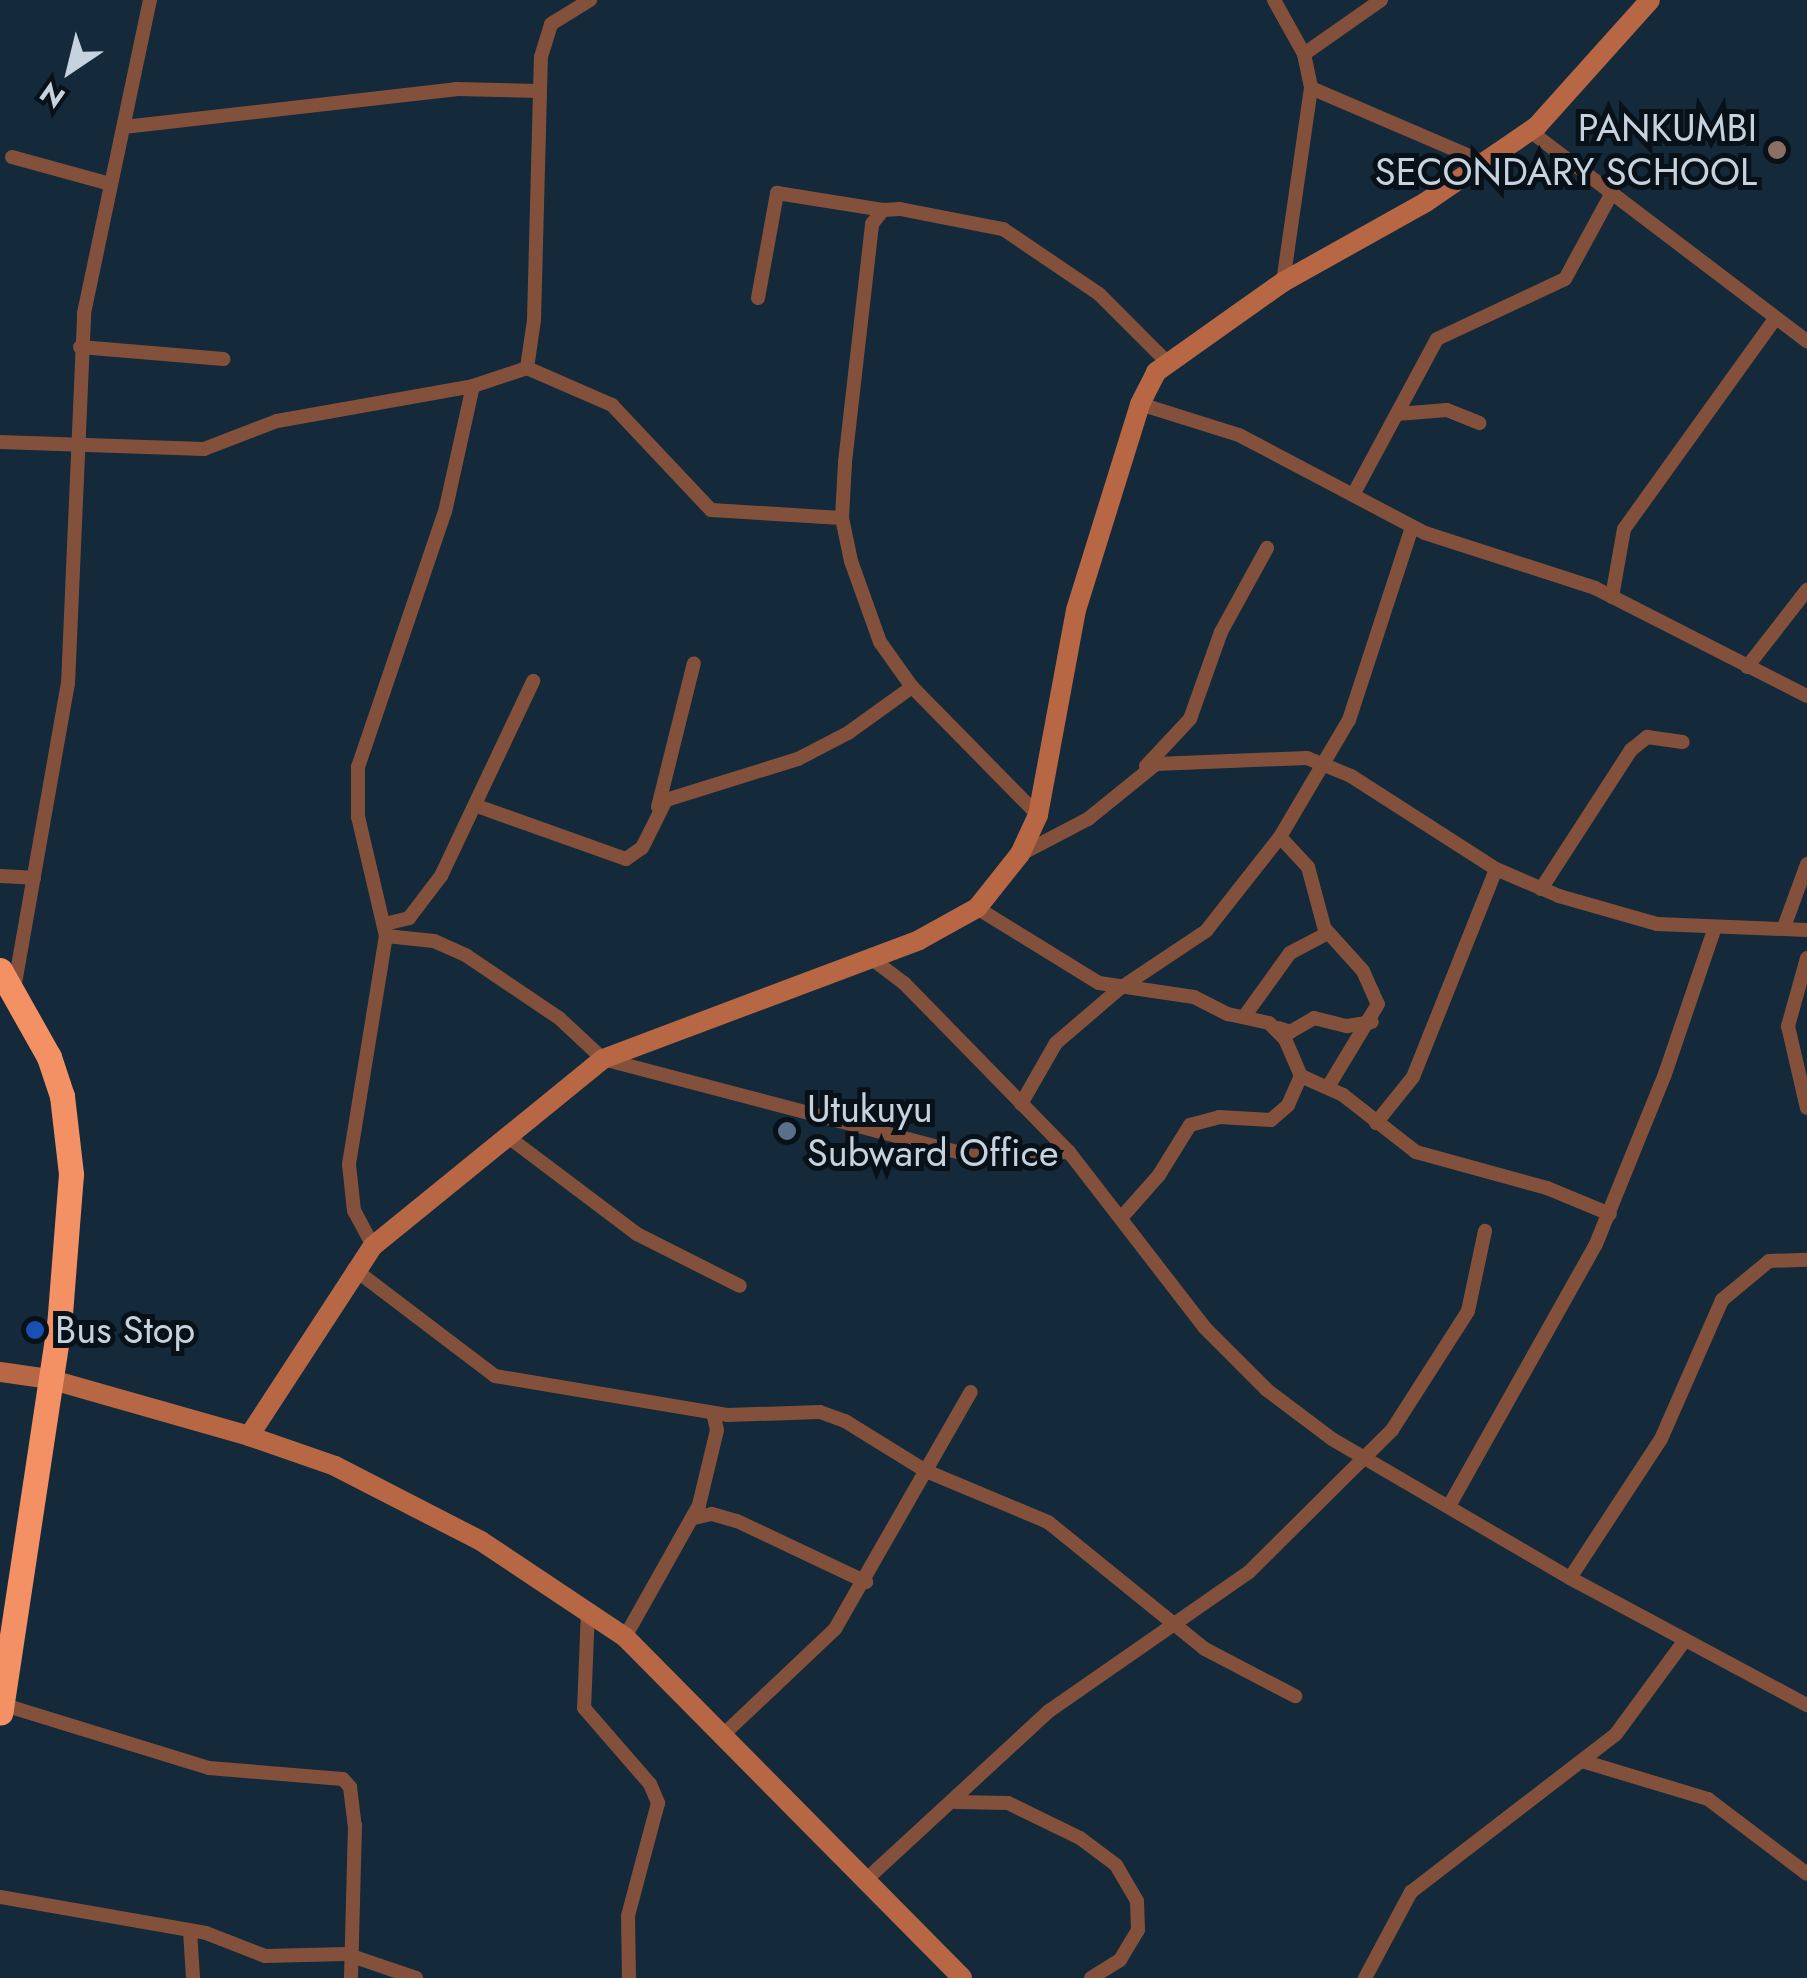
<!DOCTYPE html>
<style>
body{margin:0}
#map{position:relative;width:1807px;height:1978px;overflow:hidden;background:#142939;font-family:Jost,sans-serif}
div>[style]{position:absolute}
.street>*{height:14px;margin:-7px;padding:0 7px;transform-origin:7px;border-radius:7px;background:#83513b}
.secondary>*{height:20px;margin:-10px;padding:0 10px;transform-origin:10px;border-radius:10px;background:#b76743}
.highway>*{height:25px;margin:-12.5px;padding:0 12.5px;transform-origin:12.5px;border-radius:12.5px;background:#f39164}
.dots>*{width:28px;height:28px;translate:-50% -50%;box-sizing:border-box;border:5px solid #081118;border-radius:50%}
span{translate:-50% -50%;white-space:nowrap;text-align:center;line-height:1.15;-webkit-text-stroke:10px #081118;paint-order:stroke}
.poi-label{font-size:38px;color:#c6d3de}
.right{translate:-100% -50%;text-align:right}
.left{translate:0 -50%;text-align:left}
.north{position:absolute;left:20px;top:20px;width:100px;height:100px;-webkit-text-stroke:8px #081118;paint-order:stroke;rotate:215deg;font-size:28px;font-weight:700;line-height:40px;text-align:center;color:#c6d3de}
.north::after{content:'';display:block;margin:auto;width:35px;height:45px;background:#c6d3de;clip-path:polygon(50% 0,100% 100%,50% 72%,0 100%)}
</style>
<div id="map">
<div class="street">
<i style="left:1274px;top:0;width:62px;rotate:60.9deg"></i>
<i style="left:1304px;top:54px;width:35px;rotate:78deg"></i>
<i style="left:1311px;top:88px;width:196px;rotate:98.2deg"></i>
<i style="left:1304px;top:54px;width:94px;rotate:-35deg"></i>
<i style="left:1311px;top:88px;width:188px;rotate:23.2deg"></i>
<i style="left:124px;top:127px;width:334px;rotate:-6.5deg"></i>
<i style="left:456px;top:89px;width:83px;rotate:1.4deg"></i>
<i style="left:1530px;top:131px;width:348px;rotate:37.2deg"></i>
<i style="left:12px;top:157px;width:102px;rotate:15.4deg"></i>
<i style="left:758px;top:298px;width:107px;rotate:-79.7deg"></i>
<i style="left:777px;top:193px;width:107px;rotate:9.1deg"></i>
<i style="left:80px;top:347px;width:144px;rotate:4.8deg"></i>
<i style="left:527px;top:368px;width:93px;rotate:23.5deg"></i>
<i style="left:612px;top:405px;width:144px;rotate:46.7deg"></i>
<i style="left:711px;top:510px;width:131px;rotate:3.5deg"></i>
<i style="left:1140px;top:404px;width:104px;rotate:17.4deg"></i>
<i style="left:1239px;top:435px;width:210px;rotate:27.8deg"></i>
<i style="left:1425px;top:533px;width:179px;rotate:17.9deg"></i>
<i style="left:1595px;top:588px;width:238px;rotate:27deg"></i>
<i style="left:1397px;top:414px;width:50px;rotate:-4.6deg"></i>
<i style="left:1447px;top:410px;width:35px;rotate:22deg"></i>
<i style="left:0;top:442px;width:204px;rotate:2deg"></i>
<i style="left:204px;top:449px;width:78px;rotate:-21deg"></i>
<i style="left:277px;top:421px;width:199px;rotate:-10.1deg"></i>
<i style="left:473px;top:386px;width:57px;rotate:-18.4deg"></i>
<i style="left:527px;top:368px;width:49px;rotate:-81.7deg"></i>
<i style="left:534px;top:320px;width:263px;rotate:-88.5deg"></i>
<i style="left:541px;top:57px;width:34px;rotate:-73deg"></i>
<i style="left:551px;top:24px;width:46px;rotate:-31.6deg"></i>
<i style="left:1353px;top:495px;width:177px;rotate:-61.7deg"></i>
<i style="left:1437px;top:339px;width:141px;rotate:-25.1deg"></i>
<i style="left:1565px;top:279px;width:100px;rotate:-61.4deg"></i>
<i style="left:1612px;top:597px;width:69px;rotate:-80deg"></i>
<i style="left:1624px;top:529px;width:259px;rotate:-54.3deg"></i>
<i style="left:1747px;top:667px;width:98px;rotate:-52.1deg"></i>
<i style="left:1146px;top:766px;width:64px;rotate:-46.9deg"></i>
<i style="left:1190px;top:719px;width:92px;rotate:-70.4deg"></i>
<i style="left:1221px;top:632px;width:96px;rotate:-61.3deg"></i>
<i style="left:477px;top:806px;width:158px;rotate:19.6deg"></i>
<i style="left:626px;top:859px;width:19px;rotate:-35deg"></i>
<i style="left:642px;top:848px;width:54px;rotate:-63.4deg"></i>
<i style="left:666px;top:800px;width:138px;rotate:-17.3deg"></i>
<i style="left:798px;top:759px;width:56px;rotate:-27.5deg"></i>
<i style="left:848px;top:733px;width:79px;rotate:-35.7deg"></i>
<i style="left:658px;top:807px;width:148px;rotate:-76deg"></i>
<i style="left:1038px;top:815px;width:180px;rotate:-134.5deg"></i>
<i style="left:912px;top:687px;width:55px;rotate:-125.4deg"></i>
<i style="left:880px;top:642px;width:86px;rotate:-109.7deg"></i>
<i style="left:851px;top:561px;width:44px;rotate:-101.8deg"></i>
<i style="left:842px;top:518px;width:56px;rotate:-86.9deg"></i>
<i style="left:845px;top:462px;width:240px;rotate:-83.5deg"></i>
<i style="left:872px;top:224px;width:18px;rotate:-52deg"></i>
<i style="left:883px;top:210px;width:17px;rotate:-3deg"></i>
<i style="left:900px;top:209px;width:105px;rotate:11deg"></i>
<i style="left:1003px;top:229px;width:116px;rotate:34.1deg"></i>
<i style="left:1099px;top:294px;width:96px;rotate:45deg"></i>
<i style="left:1021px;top:854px;width:76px;rotate:-27.6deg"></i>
<i style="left:1088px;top:819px;width:87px;rotate:-39deg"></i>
<i style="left:1156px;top:764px;width:151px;rotate:-2.3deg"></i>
<i style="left:1307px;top:758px;width:48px;rotate:22.2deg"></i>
<i style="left:1351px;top:776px;width:172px;rotate:32.7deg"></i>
<i style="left:1496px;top:869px;width:69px;rotate:23.2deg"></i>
<i style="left:1559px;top:896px;width:102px;rotate:15.9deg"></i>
<i style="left:1657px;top:924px;width:150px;rotate:2.3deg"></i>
<i style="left:0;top:876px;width:34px;rotate:3deg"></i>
<i style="left:1541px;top:889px;width:166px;rotate:-57.1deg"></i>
<i style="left:1631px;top:750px;width:21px;rotate:-39deg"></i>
<i style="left:1647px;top:737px;width:36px;rotate:8deg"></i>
<i style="left:977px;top:908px;width:143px;rotate:31.6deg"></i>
<i style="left:1099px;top:983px;width:96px;rotate:8.4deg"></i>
<i style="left:1194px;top:997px;width:38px;rotate:27deg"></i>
<i style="left:1228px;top:1014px;width:42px;rotate:12.4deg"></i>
<i style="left:1269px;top:1023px;width:23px;rotate:45deg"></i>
<i style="left:1285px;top:1039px;width:40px;rotate:66.6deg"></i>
<i style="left:1301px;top:1076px;width:46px;rotate:24.3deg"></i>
<i style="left:1343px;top:1095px;width:93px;rotate:38deg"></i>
<i style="left:1416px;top:1152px;width:136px;rotate:15.4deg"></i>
<i style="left:1547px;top:1188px;width:68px;rotate:22.4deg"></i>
<i style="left:385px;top:924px;width:25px;rotate:-14deg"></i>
<i style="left:409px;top:918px;width:53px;rotate:-52.7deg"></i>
<i style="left:441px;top:876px;width:216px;rotate:-64.7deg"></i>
<i style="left:1784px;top:927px;width:67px;rotate:-69.9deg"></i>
<i style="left:1326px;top:930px;width:55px;rotate:47.9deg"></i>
<i style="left:1363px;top:971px;width:36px;rotate:66deg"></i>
<i style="left:1378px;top:1004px;width:97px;rotate:121.1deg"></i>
<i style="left:386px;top:936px;width:48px;rotate:5.9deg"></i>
<i style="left:434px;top:941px;width:36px;rotate:24deg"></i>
<i style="left:467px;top:956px;width:111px;rotate:34deg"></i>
<i style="left:559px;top:1018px;width:60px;rotate:43deg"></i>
<i style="left:603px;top:1059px;width:383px;rotate:14.7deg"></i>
<i style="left:974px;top:1156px;width:95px;rotate:-2.4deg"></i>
<i style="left:1807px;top:958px;width:71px;rotate:105.6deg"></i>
<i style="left:1788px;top:1026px;width:84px;rotate:77deg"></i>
<i style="left:872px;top:959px;width:40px;rotate:37deg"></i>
<i style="left:904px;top:983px;width:236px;rotate:45.7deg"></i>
<i style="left:1069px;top:1152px;width:222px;rotate:52.3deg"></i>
<i style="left:1205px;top:1328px;width:88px;rotate:45deg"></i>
<i style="left:1267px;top:1390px;width:81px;rotate:37deg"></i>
<i style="left:1332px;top:1439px;width:276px;rotate:30.3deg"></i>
<i style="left:1570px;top:1578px;width:269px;rotate:28.2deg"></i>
<i style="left:14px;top:989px;width:310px;rotate:-80deg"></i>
<i style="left:68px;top:684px;width:371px;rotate:-87.5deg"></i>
<i style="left:84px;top:313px;width:320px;rotate:-78.1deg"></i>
<i style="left:1246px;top:1014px;width:75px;rotate:-54.2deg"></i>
<i style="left:1290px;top:953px;width:41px;rotate:-27.8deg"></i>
<i style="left:1326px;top:934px;width:69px;rotate:-105deg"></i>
<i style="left:1308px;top:867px;width:41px;rotate:-133deg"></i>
<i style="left:1278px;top:1028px;width:13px;rotate:18deg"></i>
<i style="left:1290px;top:1032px;width:28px;rotate:-30deg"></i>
<i style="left:1314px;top:1018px;width:34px;rotate:14deg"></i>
<i style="left:1347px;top:1026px;width:25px;rotate:-9deg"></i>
<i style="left:1021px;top:1104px;width:70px;rotate:-60.2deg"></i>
<i style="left:1056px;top:1043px;width:83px;rotate:-40.6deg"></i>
<i style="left:1119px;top:989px;width:105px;rotate:-33.7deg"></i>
<i style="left:1206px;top:931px;width:120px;rotate:-51.8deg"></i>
<i style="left:1280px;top:837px;width:136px;rotate:-59.5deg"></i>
<i style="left:1349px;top:720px;width:203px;rotate:-71.9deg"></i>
<i style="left:1376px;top:1123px;width:59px;rotate:-51.2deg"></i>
<i style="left:1413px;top:1077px;width:224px;rotate:-68.2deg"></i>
<i style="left:511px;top:1139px;width:158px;rotate:37deg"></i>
<i style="left:637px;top:1234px;width:115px;rotate:26.8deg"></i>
<i style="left:1121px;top:1218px;width:57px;rotate:-48.5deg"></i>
<i style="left:1159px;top:1175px;width:59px;rotate:-58.2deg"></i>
<i style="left:1190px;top:1125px;width:30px;rotate:-15deg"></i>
<i style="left:1219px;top:1117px;width:52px;rotate:3.3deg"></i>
<i style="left:1271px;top:1120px;width:23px;rotate:-41deg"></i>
<i style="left:1288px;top:1105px;width:32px;rotate:-66deg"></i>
<i style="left:373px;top:1246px;width:40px;rotate:-118deg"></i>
<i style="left:354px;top:1211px;width:47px;rotate:-96.1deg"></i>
<i style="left:349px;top:1164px;width:231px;rotate:-80.8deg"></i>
<i style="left:386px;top:936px;width:122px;rotate:-103.2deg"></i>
<i style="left:358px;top:817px;width:50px;rotate:-90deg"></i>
<i style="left:358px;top:767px;width:269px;rotate:-71.2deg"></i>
<i style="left:445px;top:512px;width:129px;rotate:-77.5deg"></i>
<i style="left:354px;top:1269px;width:177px;rotate:37.2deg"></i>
<i style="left:495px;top:1376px;width:235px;rotate:9.5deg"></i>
<i style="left:727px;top:1415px;width:93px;rotate:-1.8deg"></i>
<i style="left:820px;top:1412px;width:27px;rotate:20deg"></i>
<i style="left:845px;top:1421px;width:95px;rotate:31.7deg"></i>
<i style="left:926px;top:1471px;width:132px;rotate:22.7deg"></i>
<i style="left:1048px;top:1522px;width:202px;rotate:39deg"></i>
<i style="left:1205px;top:1649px;width:102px;rotate:27.6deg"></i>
<i style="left:1449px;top:1506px;width:300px;rotate:-60.7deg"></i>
<i style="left:1596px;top:1244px;width:183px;rotate:-67.9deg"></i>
<i style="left:1665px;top:1074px;width:155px;rotate:-71.2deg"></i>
<i style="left:694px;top:1518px;width:18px;rotate:-13deg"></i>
<i style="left:712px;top:1514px;width:26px;rotate:16deg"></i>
<i style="left:737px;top:1521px;width:143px;rotate:25.3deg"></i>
<i style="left:1570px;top:1578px;width:166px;rotate:-56.8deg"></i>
<i style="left:1661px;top:1439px;width:152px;rotate:-66.3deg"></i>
<i style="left:1722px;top:1300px;width:61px;rotate:-39.7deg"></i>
<i style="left:1769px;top:1261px;width:38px;rotate:-2deg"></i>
<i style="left:588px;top:1610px;width:98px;rotate:92.3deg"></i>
<i style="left:584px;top:1708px;width:101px;rotate:49deg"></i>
<i style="left:650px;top:1784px;width:21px;rotate:67deg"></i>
<i style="left:658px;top:1803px;width:117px;rotate:104.9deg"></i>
<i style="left:628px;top:1916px;width:62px;rotate:89.1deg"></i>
<i style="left:625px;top:1637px;width:151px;rotate:-60.7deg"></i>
<i style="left:699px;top:1505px;width:77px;rotate:-76.5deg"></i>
<i style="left:717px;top:1430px;width:17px;rotate:-103deg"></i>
<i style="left:1px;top:1704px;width:218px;rotate:17.1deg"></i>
<i style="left:209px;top:1768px;width:134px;rotate:4.7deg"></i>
<i style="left:343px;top:1779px;width:11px;rotate:49deg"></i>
<i style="left:350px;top:1787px;width:38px;rotate:83deg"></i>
<i style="left:355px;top:1825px;width:153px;rotate:91.5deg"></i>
<i style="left:725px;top:1733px;width:151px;rotate:-43.4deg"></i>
<i style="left:835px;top:1629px;width:273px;rotate:-60.2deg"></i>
<i style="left:1582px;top:1761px;width:132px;rotate:16.8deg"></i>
<i style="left:1708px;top:1799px;width:124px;rotate:37.1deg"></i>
<i style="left:955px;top:1802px;width:53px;rotate:1.1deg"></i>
<i style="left:1008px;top:1803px;width:80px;rotate:25.9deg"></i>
<i style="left:1080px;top:1838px;width:45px;rotate:36.9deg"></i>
<i style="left:1116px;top:1865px;width:42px;rotate:59.7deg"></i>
<i style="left:1137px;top:1901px;width:29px;rotate:88deg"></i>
<i style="left:1138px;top:1930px;width:35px;rotate:121deg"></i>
<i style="left:1120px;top:1960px;width:34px;rotate:148deg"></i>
<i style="left:869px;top:1877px;width:245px;rotate:-42.7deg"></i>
<i style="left:1049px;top:1711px;width:244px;rotate:-34.8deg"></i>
<i style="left:1249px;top:1572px;width:202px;rotate:-44.8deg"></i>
<i style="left:1392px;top:1430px;width:141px;rotate:-57.4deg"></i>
<i style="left:1468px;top:1311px;width:82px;rotate:-78deg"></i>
<i style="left:0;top:1897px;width:209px;rotate:9.9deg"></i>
<i style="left:206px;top:1933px;width:63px;rotate:21.3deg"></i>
<i style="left:265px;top:1956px;width:81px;rotate:-1.4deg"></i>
<i style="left:346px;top:1954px;width:74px;rotate:18.9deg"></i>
<i style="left:190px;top:1931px;width:47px;rotate:86.3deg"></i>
<i style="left:1365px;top:1978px;width:98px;rotate:-61.9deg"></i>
<i style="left:1411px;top:1892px;width:259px;rotate:-37.6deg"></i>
<i style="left:1616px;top:1734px;width:112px;rotate:-53.7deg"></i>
</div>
<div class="secondary">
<i style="left:0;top:1372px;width:49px;rotate:8.1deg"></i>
<i style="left:49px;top:1379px;width:208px;rotate:15.9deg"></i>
<i style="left:249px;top:1436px;width:91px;rotate:19.2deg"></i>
<i style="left:335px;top:1466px;width:164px;rotate:27.2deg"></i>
<i style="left:481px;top:1541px;width:173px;rotate:33.7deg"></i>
<i style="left:625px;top:1637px;width:479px;rotate:45.3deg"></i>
<i style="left:249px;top:1436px;width:227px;rotate:-56.9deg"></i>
<i style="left:373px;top:1246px;width:296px;rotate:-39.1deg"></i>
<i style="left:603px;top:1059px;width:338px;rotate:-20.6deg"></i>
<i style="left:919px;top:940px;width:66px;rotate:-28.9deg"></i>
<i style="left:977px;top:908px;width:69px;rotate:-51.5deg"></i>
<i style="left:1020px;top:854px;width:43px;rotate:-65.2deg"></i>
<i style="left:1038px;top:815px;width:208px;rotate:-79.5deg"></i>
<i style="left:1076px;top:610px;width:216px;rotate:-72.7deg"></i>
<i style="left:1140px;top:404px;width:36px;rotate:-63deg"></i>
<i style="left:1156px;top:372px;width:156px;rotate:-35.3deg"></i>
<i style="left:1283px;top:282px;width:164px;rotate:-29.2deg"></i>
<i style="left:1426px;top:202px;width:135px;rotate:-34.4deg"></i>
<i style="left:1537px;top:126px;width:169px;rotate:-48.1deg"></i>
</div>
<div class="highway">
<i style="left:0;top:970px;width:100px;rotate:60.6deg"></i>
<i style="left:49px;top:1057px;width:41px;rotate:71.6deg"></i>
<i style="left:62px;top:1096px;width:79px;rotate:83.4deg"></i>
<i style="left:71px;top:1174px;width:151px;rotate:94.5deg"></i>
<i style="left:59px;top:1325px;width:392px;rotate:98.6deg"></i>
</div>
<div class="dots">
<i style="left:1777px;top:150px;background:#8d6e63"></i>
<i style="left:787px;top:1131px;background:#5c6f8a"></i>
<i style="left:35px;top:1330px;background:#1a4fb4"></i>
</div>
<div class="poi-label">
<span class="right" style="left:1757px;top:150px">PANKUMBI<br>SECONDARY SCHOOL</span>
<span class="left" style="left:807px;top:1131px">Utukuyu<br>Subward Office</span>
<span class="left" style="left:55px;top:1330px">Bus Stop</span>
</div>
<div class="north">N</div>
</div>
